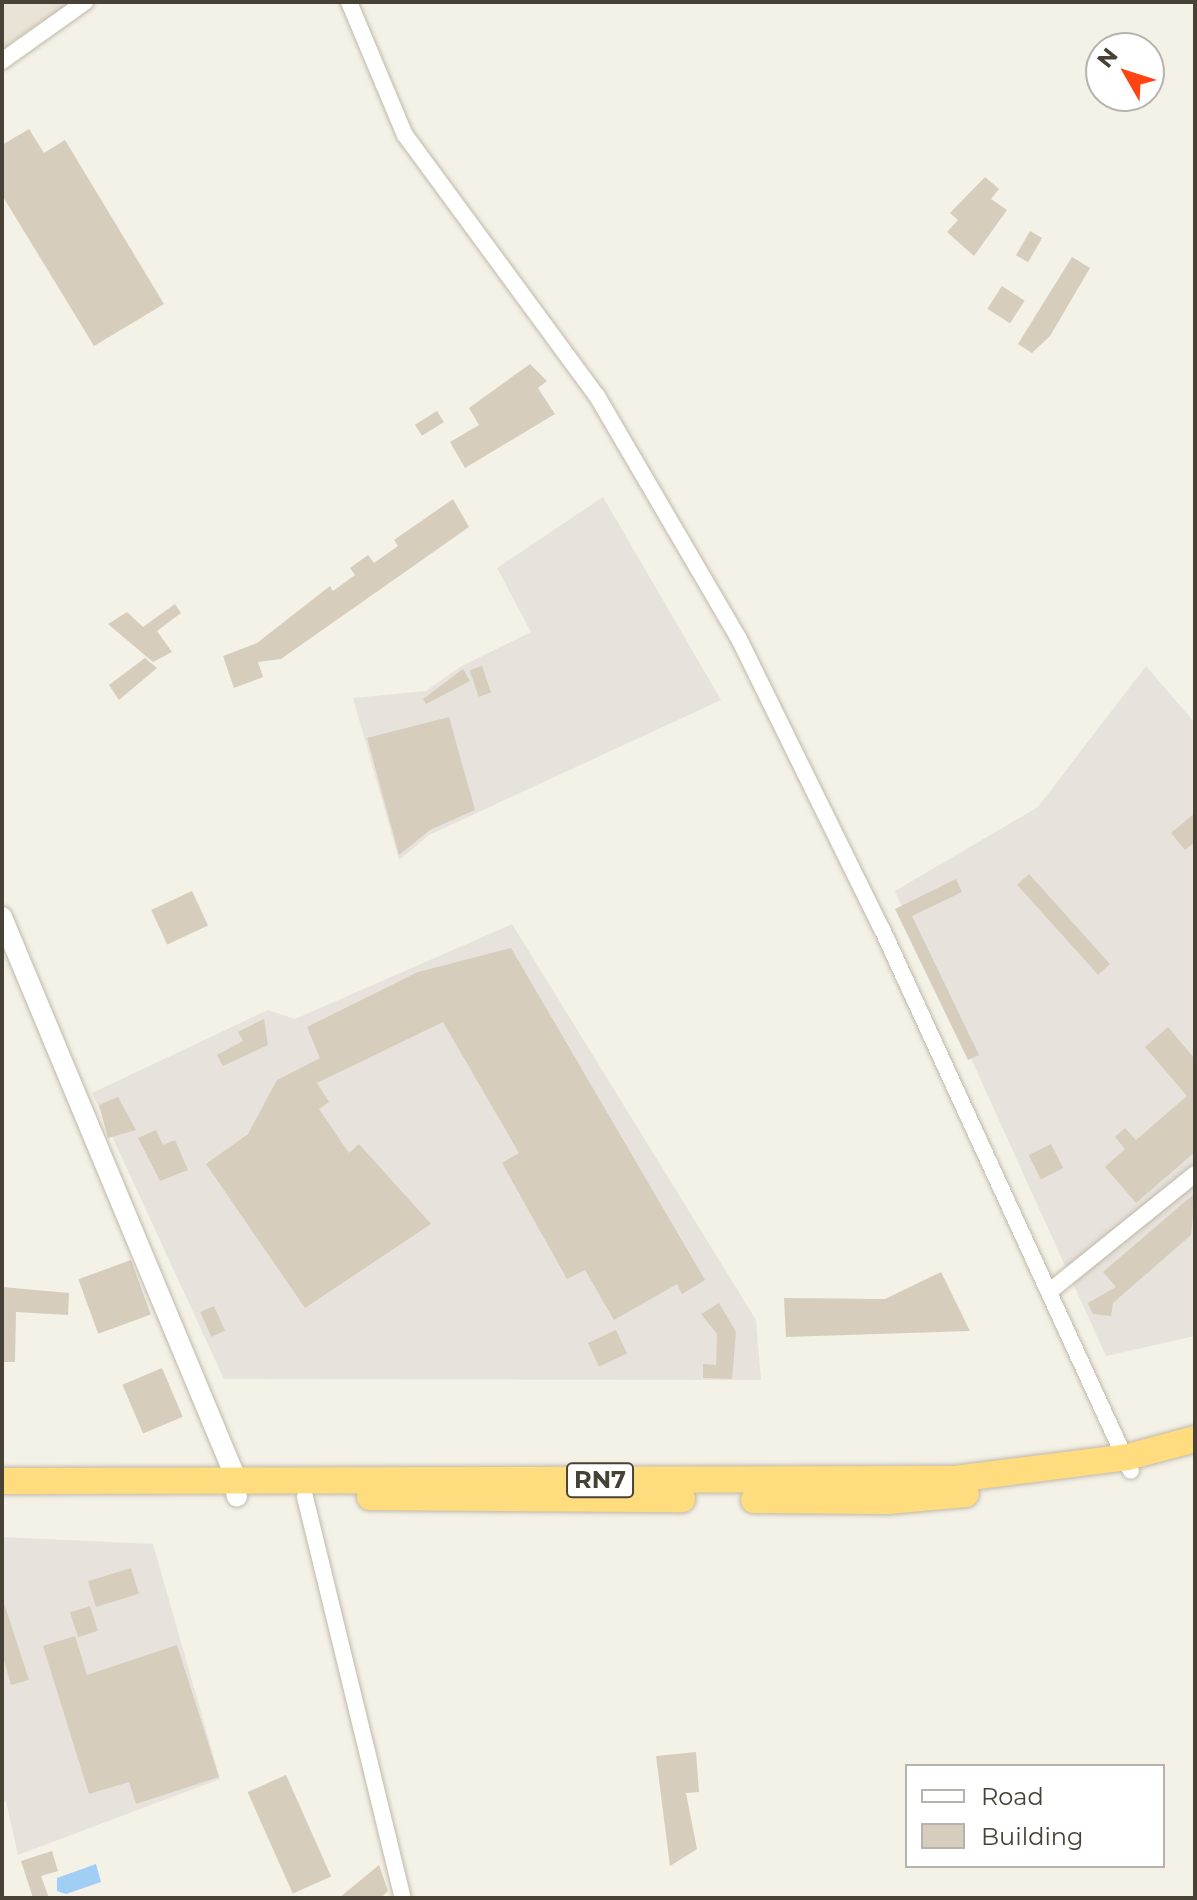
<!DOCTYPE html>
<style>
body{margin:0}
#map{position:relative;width:1197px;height:1900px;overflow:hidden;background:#f4f1e7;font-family:Montserrat,sans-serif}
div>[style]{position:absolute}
.residential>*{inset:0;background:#e8e3d5}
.industrial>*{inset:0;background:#e7e2dc}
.water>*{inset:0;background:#a1cef4}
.building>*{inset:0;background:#d6cdbc;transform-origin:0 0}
.roads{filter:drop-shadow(0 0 2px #c0b9a9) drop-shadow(0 0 2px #c0b9a9)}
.minor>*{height:16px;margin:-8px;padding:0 8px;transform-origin:8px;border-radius:8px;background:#fff}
.tertiary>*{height:20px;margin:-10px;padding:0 10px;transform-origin:10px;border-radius:10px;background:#fff}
.trunk>*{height:26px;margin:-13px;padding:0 13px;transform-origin:13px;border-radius:13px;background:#ffdd7e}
span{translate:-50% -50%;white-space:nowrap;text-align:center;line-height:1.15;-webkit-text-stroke:6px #fff;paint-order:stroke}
.shield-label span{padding:2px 6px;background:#fff;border:2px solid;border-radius:6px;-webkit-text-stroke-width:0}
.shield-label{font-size:24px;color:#484236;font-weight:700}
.frame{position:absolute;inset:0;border:4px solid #484236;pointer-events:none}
.legend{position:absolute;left:905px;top:1764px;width:260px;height:104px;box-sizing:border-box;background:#fff;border:2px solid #b6b3af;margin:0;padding:10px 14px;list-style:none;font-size:24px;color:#484236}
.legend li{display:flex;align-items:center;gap:16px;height:40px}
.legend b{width:40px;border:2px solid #b6b3af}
.north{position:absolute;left:1085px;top:32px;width:80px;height:80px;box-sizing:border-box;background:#fff;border:2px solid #b6b3af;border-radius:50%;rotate:309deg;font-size:22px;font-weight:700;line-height:32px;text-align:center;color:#484236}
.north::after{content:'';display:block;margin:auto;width:28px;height:36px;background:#ff4313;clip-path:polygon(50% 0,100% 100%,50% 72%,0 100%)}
</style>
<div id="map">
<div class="residential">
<i style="clip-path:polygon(2px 2px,71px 2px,2px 49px)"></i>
</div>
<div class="industrial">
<i style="clip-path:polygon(603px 497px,721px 700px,429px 835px,399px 860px,353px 698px,426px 691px,460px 667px,531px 632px,497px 568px)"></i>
<i style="clip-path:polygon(1146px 666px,1195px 723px,1195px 1336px,1106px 1356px,895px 891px,1038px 807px)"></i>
<i style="clip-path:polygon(512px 924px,756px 1320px,761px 1380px,224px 1379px,92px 1093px,268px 1010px,295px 1019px)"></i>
<i style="clip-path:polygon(2px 1537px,153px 1544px,220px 1779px,18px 1855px,6px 1801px,2px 1802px)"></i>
</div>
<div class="water">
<i style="clip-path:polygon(96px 1864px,101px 1882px,66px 1894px,57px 1891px,57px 1878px)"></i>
</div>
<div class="building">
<i style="clip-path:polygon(29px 129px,44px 153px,65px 140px,164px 304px,94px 346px,2px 195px,2px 145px)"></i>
<i style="clip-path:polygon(985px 177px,999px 189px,991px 199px,1007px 210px,974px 256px,947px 232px,958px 220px,950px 213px)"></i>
<i style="left:1030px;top:231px;width:14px;height:28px;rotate:30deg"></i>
<i style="clip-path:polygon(1072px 257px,1090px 268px,1050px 336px,1032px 353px,1018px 344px)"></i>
<i style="left:1002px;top:286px;width:27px;height:27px;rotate:33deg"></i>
<i style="clip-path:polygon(530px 364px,547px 381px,538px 388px,555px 414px,465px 468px,450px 442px,479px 425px,469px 408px)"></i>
<i style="left:437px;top:411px;width:13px;height:26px;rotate:58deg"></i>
<i style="clip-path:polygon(453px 499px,469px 527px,281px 659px,258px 662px,263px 677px,234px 688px,223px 656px,257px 643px,330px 586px,333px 591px,355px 575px,350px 568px,368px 555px,374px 563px,398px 546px,394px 540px)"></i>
<i style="clip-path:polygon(175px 604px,181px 613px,157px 631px,172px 652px,153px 662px,108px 624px,127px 612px,143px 627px)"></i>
<i style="clip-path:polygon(145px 658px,157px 668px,119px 700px,109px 685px)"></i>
<i style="left:482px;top:666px;width:28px;height:13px;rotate:71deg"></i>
<i style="clip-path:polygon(463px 669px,470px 681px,426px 704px,423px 699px)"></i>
<i style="clip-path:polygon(449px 717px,475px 810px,430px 830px,399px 855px,367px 738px)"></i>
<i style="clip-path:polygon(1195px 813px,1195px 842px,1185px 850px,1171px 833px)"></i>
<i style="left:1029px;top:874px;width:121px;height:16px;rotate:48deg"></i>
<i style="clip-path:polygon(956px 879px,962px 892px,912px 916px,979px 1055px,968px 1060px,895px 909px)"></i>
<i style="left:192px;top:891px;width:38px;height:45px;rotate:65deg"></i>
<i style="clip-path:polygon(511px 948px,705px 1280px,682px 1294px,677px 1284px,614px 1320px,585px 1270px,567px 1279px,502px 1163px,519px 1153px,443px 1022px,317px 1083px,329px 1102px,319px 1109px,349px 1153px,359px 1144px,431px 1224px,305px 1308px,206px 1164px,248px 1134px,277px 1080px,320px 1058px,307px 1027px,418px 972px)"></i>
<i style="clip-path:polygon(264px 1019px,268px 1045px,223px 1066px,217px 1055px,243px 1041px,238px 1032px)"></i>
<i style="clip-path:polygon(1168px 1027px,1195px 1059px,1195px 1152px,1136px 1203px,1105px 1167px,1125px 1149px,1115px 1137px,1125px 1128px,1136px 1140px,1187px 1096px,1145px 1047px)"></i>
<i style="clip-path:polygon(118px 1097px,136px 1130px,108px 1138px,99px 1105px)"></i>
<i style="clip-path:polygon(156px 1130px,163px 1145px,175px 1140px,188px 1170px,160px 1181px,138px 1138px)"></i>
<i style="left:1051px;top:1144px;width:27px;height:25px;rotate:63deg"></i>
<i style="clip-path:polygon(1195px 1193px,1191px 1235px,1113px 1303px,1111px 1316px,1093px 1314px,1088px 1303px,1116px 1287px,1103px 1272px)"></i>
<i style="left:131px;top:1260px;width:58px;height:56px;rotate:70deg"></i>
<i style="clip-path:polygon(941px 1272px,970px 1331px,786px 1337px,784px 1298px,885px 1299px)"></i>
<i style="clip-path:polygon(2px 1287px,69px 1293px,68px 1315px,16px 1312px,15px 1362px,2px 1362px)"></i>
<i style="clip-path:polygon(719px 1303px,736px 1332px,732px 1379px,703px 1378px,703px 1364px,716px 1365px,717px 1334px,701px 1314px)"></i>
<i style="left:214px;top:1306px;width:27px;height:15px;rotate:66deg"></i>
<i style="left:616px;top:1330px;width:26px;height:31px;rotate:65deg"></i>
<i style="left:162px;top:1368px;width:53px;height:43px;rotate:67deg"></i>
<i style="left:131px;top:1568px;width:27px;height:45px;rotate:73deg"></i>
<i style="clip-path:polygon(2px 1597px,29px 1680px,11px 1685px,2px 1653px)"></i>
<i style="left:90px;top:1606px;width:26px;height:21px;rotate:72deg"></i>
<i style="clip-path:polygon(75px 1636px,87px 1675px,177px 1645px,219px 1777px,136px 1804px,129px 1782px,89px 1794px,43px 1646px)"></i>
<i style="clip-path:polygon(696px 1752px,699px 1792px,686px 1793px,697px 1849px,670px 1866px,656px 1756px)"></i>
<i style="left:286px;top:1775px;width:111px;height:42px;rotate:66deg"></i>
<i style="clip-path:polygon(52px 1851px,58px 1871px,41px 1876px,49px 1898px,33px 1898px,21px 1861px)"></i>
<i style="clip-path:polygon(379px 1865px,388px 1891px,381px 1898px,339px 1898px)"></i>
</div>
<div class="roads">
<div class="minor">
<i style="left:349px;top:2px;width:144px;rotate:67.2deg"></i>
<i style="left:405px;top:135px;width:324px;rotate:53.7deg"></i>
<i style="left:597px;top:396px;width:281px;rotate:59.7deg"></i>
<i style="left:739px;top:639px;width:323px;rotate:63.8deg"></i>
<i style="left:882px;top:929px;width:596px;rotate:65.33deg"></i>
<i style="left:2px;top:61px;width:102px;rotate:-35.4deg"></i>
<i style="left:1050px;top:1291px;width:186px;rotate:-38.9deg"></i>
<i style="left:305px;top:1497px;width:413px;rotate:76.3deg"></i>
</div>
<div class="tertiary">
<i style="left:2px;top:917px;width:598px;rotate:67.38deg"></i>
<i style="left:232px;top:1469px;width:28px;rotate:80deg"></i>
</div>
<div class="trunk">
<i style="left:2px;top:1481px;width:953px;rotate:-0.12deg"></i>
<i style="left:955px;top:1479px;width:174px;rotate:-7.2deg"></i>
<i style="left:1128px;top:1457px;width:69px;rotate:-15deg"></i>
<i style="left:370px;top:1497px;width:312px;rotate:0.4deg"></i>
<i style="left:754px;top:1500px;width:134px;rotate:0.4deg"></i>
<i style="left:888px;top:1501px;width:78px;rotate:-5.1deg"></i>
</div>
</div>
<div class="shield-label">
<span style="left:600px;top:1480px">RN7</span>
</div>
<div class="frame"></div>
<ul class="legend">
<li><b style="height:10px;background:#fff"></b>Road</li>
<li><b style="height:22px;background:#d6cdbc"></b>Building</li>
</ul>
<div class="north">N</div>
</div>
